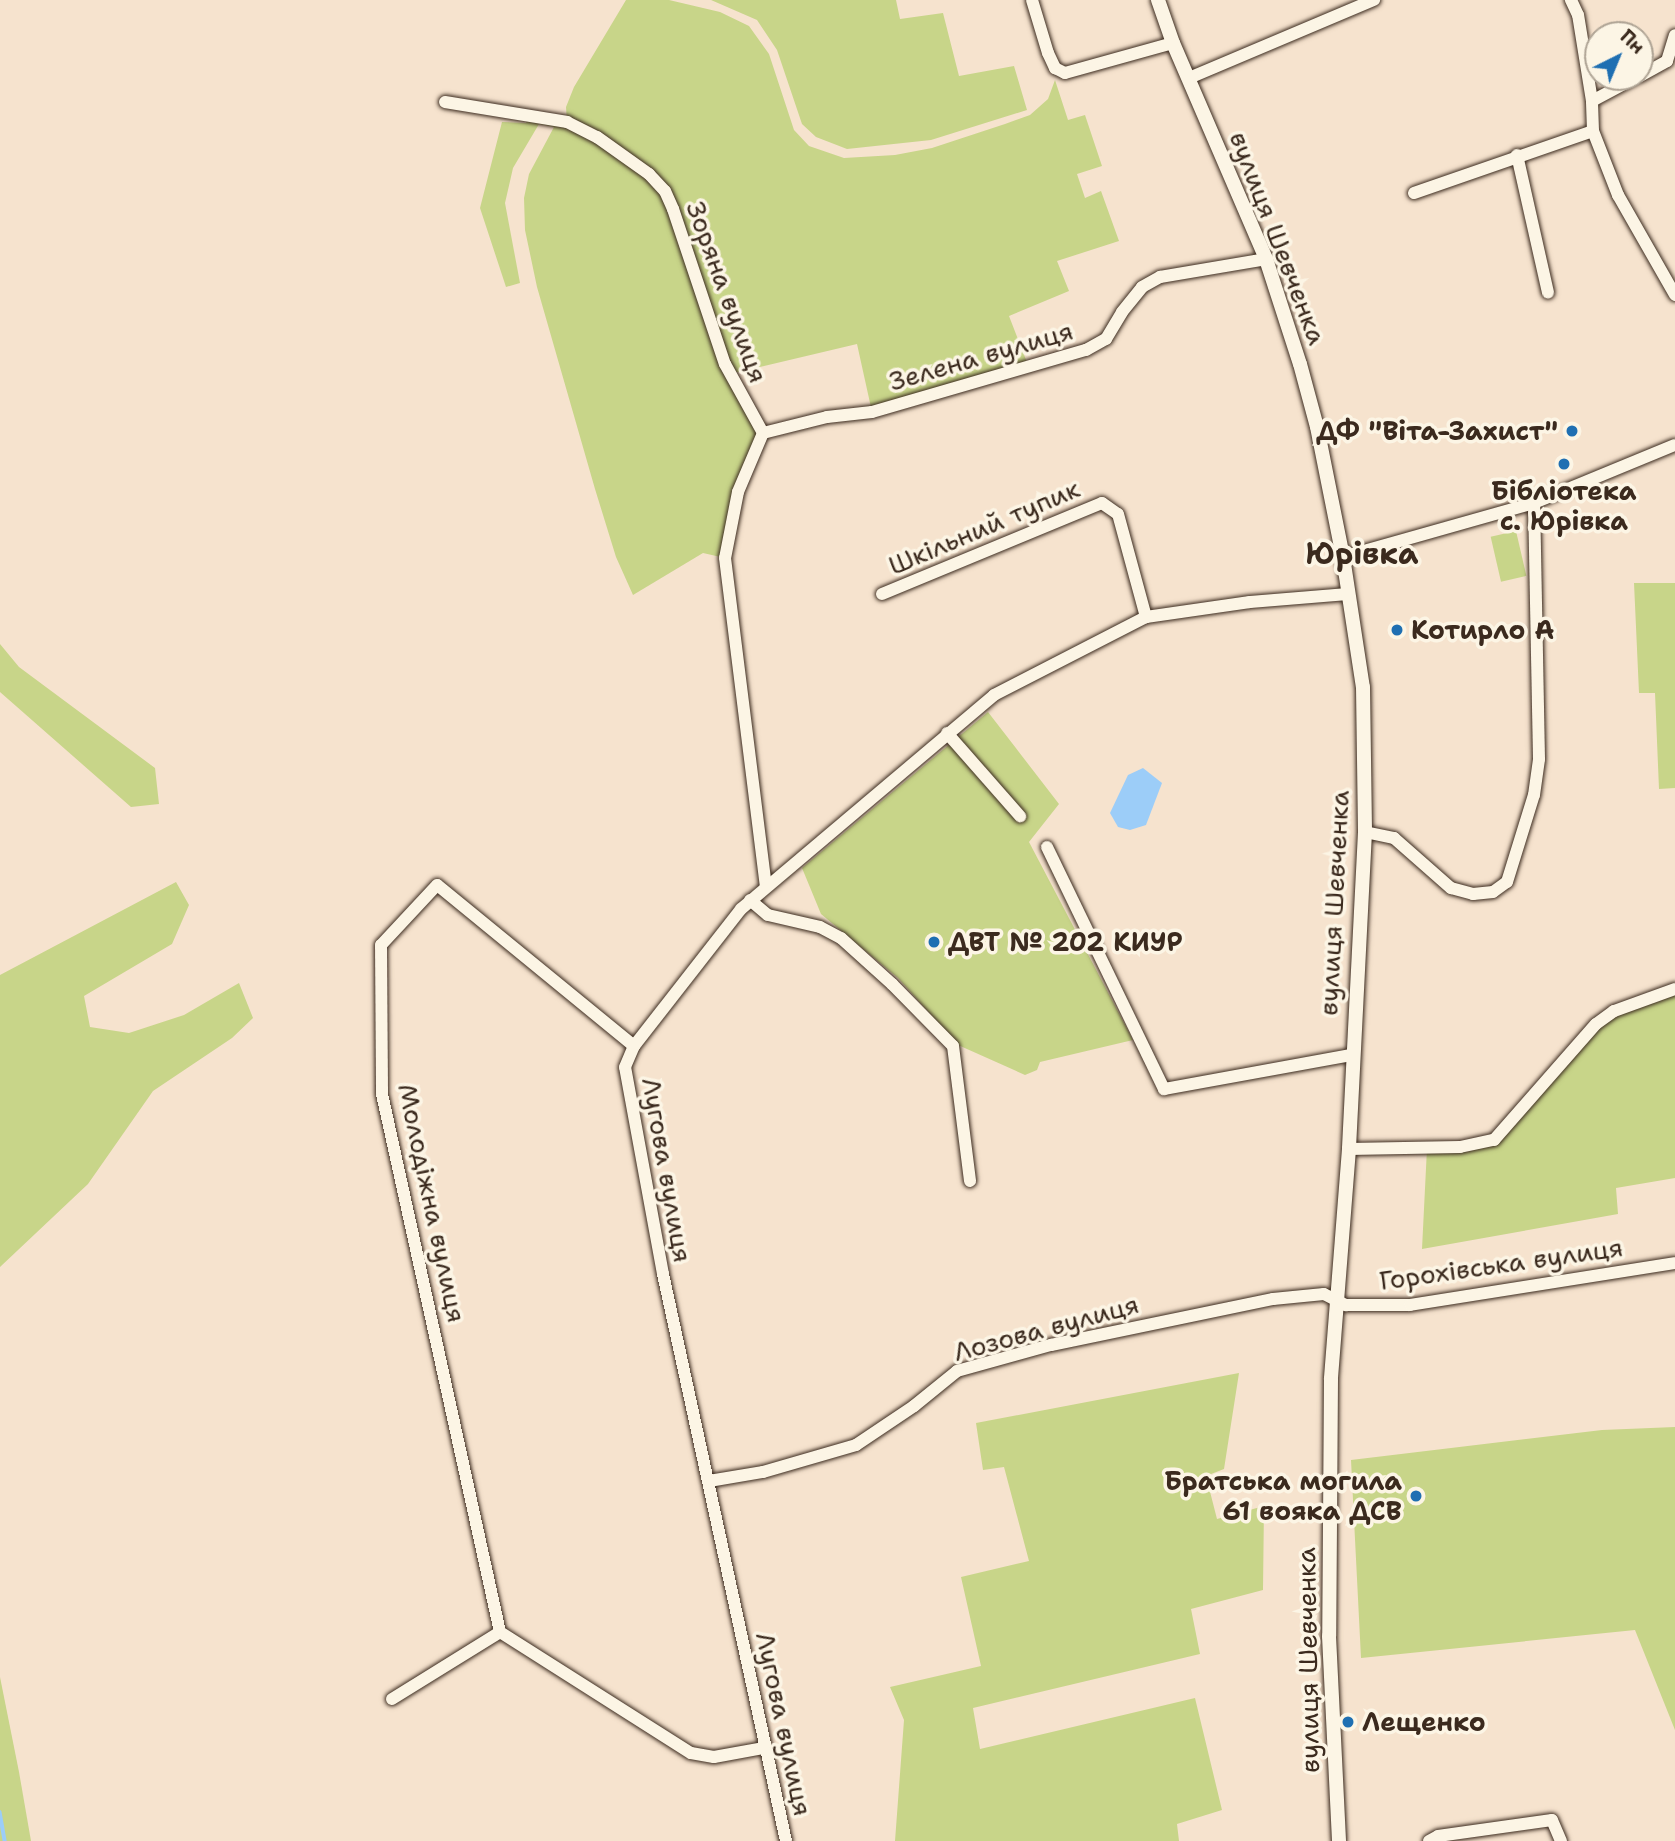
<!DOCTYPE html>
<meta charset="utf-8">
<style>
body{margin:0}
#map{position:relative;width:1675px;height:1841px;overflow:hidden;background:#f6e3ce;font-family:"Shantell Sans",sans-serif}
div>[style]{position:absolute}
.green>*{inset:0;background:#c8d589;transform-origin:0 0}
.water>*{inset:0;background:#9ccdf8}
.stream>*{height:3.5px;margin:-1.75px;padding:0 1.75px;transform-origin:1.75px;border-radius:1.75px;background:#9ccdf8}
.roads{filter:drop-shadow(0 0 2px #3b2a1e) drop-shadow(0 0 2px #3b2a1e)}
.minor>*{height:12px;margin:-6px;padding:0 6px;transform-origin:6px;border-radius:6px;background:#fcf5e5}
.tertiary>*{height:14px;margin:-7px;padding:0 7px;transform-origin:7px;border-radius:7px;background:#fcf5e5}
.dots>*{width:19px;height:19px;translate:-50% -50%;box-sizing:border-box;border:4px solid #fcf5e5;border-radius:50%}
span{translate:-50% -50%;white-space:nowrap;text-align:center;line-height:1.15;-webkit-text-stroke:7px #fcf5e5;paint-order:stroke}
.street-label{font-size:26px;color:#3b2a1e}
.poi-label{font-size:26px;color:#3b2a1e;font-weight:700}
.right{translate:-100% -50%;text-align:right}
.left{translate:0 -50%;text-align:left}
.quarter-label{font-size:30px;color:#3b2a1e;font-weight:700}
.north{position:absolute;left:1584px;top:21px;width:70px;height:70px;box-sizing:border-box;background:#fcf5e5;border:2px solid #afa495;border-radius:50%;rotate:43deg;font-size:19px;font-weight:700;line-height:28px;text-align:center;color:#3b2a1e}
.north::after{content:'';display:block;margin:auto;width:24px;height:32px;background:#1f6fb2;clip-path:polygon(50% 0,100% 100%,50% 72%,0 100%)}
</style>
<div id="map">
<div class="green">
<i style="clip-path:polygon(626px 0,669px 0,720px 12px,749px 26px,769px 54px,794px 130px,809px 146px,844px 158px,895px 155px,932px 148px,1005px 124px,1030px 115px,1048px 99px,1055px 80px,1068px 120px,1085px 115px,1102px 166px,1077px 174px,1085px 198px,1101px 191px,1119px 241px,1057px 261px,1069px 291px,1009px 316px,1028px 365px,872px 412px,857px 344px,734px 373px,763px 433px,738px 492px,725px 558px,703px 553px,633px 595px,616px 557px,595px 489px,537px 287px,525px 230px,524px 198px,529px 174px,554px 127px,539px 124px,513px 168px,505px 203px,520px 283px,506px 287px,480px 208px,502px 122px,526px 123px,529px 114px,567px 122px,566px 107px,574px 87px)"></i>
<i style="clip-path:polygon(711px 0,896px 0,900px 19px,943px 13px,959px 76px,1014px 66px,1027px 110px,931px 140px,847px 149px,816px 137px,802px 124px,777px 50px,757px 20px)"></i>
<i style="left:1516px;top:531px;width:46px;height:26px;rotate:77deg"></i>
<i style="clip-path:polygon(1634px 583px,1675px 583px,1675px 788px,1659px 789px,1655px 693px,1639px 693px)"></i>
<i style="clip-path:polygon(0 644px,19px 667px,155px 768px,159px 804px,131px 807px,0 692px)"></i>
<i style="clip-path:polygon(988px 712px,1059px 804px,1029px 842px,1133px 1040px,1040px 1062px,1037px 1070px,1025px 1075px,958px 1045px,898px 978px,821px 914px,802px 868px)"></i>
<i style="clip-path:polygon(176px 882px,189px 905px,172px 944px,84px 996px,90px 1027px,129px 1033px,184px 1015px,239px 983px,253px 1018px,232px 1038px,153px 1091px,88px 1184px,0 1267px,0 975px)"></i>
<i style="clip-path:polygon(1675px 989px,1675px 1178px,1616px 1188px,1618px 1214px,1422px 1249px,1427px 1148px,1494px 1140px,1596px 1024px)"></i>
<i style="clip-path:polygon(1239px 1373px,1224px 1469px,1206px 1476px,1217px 1519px,1264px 1506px,1263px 1590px,1191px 1609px,1200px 1654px,973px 1708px,980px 1749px,1195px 1698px,1222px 1810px,1177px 1824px,1179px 1841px,895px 1841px,904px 1720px,890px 1687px,981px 1666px,961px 1577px,1029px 1561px,1004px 1467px,983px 1470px,976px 1423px)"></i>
<i style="clip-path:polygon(1675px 1427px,1675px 1730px,1635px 1630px,1361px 1658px,1351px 1460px,1602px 1430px)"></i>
<i style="clip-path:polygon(0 1677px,19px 1772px,31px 1841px,0 1841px)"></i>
</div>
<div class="water">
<i style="clip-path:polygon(1143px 768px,1162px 783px,1146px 825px,1130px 830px,1118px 827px,1110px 813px,1128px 775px)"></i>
</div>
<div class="stream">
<i style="left:0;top:1812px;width:29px;rotate:80deg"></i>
</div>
<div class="roads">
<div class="minor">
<i style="left:1032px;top:0;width:55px;rotate:73.2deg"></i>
<i style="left:1048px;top:53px;width:17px;rotate:65deg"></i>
<i style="left:1055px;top:68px;width:11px;rotate:27deg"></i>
<i style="left:1065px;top:73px;width:112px;rotate:-15.5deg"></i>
<i style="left:1640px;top:76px;width:31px;rotate:-29deg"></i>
<i style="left:1667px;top:61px;width:27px;rotate:-73deg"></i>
<i style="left:1189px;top:78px;width:201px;rotate:-22.9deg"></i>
<i style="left:1592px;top:101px;width:51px;rotate:-28.1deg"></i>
<i style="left:445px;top:102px;width:124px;rotate:9.3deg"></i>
<i style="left:567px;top:122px;width:34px;rotate:27deg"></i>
<i style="left:597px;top:137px;width:64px;rotate:35.4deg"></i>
<i style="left:649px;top:174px;width:23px;rotate:47deg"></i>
<i style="left:665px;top:191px;width:20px;rotate:66deg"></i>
<i style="left:673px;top:209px;width:163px;rotate:71.5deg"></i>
<i style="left:725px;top:364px;width:79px;rotate:61.2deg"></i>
<i style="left:763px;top:433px;width:64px;rotate:113deg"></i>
<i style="left:738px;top:492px;width:67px;rotate:101.1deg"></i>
<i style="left:725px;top:558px;width:330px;rotate:82.9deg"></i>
<i style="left:1593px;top:131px;width:69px;rotate:68.7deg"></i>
<i style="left:1618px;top:195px;width:115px;rotate:60.3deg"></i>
<i style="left:1517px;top:155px;width:141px;rotate:77.3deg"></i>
<i style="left:1414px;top:193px;width:189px;rotate:-19.1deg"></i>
<i style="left:1593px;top:131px;width:30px;rotate:-92deg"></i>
<i style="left:1592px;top:101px;width:87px;rotate:-99.2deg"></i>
<i style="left:1578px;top:15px;width:17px;rotate:-115deg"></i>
<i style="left:763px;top:433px;width:66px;rotate:-14deg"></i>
<i style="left:827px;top:417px;width:45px;rotate:-6.3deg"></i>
<i style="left:872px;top:412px;width:223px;rotate:-16.2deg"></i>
<i style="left:1086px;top:350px;width:23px;rotate:-29deg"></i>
<i style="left:1106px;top:339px;width:31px;rotate:-59deg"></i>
<i style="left:1122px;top:312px;width:32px;rotate:-51deg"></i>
<i style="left:1142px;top:287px;width:21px;rotate:-29deg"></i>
<i style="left:1160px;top:277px;width:108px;rotate:-9.6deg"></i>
<i style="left:1343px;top:557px;width:198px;rotate:-15.8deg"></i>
<i style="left:1534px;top:503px;width:152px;rotate:-22.4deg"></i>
<i style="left:882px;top:594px;width:238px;rotate:-22.5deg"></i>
<i style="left:1102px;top:503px;width:19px;rotate:35deg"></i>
<i style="left:1118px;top:514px;width:107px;rotate:74.8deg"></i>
<i style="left:947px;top:733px;width:111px;rotate:48.7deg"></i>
<i style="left:1365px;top:832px;width:30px;rotate:12deg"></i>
<i style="left:1394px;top:838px;width:76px;rotate:41.3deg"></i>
<i style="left:1451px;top:888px;width:23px;rotate:15deg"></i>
<i style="left:1473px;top:894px;width:20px;rotate:-6deg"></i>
<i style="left:1493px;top:892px;width:17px;rotate:-36deg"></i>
<i style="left:1507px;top:882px;width:91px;rotate:-72.8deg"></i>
<i style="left:1534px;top:795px;width:36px;rotate:-82deg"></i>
<i style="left:1539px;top:759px;width:256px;rotate:-91.1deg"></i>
<i style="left:1047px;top:847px;width:269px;rotate:64.2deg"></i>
<i style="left:1164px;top:1089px;width:191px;rotate:-10.3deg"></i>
<i style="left:750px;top:900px;width:23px;rotate:40deg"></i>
<i style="left:768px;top:915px;width:53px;rotate:13deg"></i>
<i style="left:820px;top:927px;width:24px;rotate:28deg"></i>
<i style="left:841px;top:938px;width:69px;rotate:42deg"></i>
<i style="left:892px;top:984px;width:87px;rotate:45.5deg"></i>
<i style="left:953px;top:1046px;width:136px;rotate:82.8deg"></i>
<i style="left:634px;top:1046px;width:254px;rotate:-140.7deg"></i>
<i style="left:437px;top:885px;width:82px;rotate:133deg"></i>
<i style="left:381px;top:945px;width:149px;rotate:89.6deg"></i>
<i style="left:382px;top:1094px;width:551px;rotate:77.63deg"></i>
<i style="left:500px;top:1632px;width:226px;rotate:32.4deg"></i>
<i style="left:691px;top:1753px;width:23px;rotate:10deg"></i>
<i style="left:714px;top:1757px;width:51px;rotate:-10.2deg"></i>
<i style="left:1349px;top:1149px;width:111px;rotate:-1deg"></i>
<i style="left:1460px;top:1147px;width:35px;rotate:-12deg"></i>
<i style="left:1494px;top:1140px;width:154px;rotate:-48.7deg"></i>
<i style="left:1596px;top:1024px;width:22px;rotate:-36deg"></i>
<i style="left:1614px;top:1011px;width:65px;rotate:-19.8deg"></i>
<i style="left:709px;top:1481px;width:55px;rotate:-9.5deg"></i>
<i style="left:763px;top:1472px;width:97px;rotate:-16.2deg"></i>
<i style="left:856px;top:1445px;width:70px;rotate:-33.9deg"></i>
<i style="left:914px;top:1406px;width:55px;rotate:-39.1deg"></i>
<i style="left:957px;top:1371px;width:98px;rotate:-15.5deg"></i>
<i style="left:1051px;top:1345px;width:227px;rotate:-11.7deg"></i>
<i style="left:1273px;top:1299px;width:51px;rotate:-5.6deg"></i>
<i style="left:1324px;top:1294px;width:25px;rotate:27deg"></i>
<i style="left:1346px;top:1305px;width:64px"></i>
<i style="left:1410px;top:1305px;width:268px;rotate:-9deg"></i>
<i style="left:392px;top:1699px;width:127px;rotate:-31.8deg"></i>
<i style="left:786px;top:1841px;width:580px;rotate:-102.24deg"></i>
<i style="left:663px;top:1274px;width:210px;rotate:-100.4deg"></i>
<i style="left:625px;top:1067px;width:23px;rotate:-67deg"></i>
<i style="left:634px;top:1046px;width:174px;rotate:-52deg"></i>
<i style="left:741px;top:909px;width:331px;rotate:-40.2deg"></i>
<i style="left:994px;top:695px;width:171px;rotate:-27.2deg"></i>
<i style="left:1146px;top:617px;width:105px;rotate:-8.2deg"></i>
<i style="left:1250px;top:602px;width:98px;rotate:-4.7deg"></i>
<i style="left:1429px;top:1841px;width:10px;rotate:-29deg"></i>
<i style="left:1438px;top:1836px;width:115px;rotate:-8deg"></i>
<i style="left:1552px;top:1820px;width:23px;rotate:67deg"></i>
</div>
<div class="tertiary">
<i style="left:1158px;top:0;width:46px;rotate:70.8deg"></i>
<i style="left:1173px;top:43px;width:235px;rotate:66.7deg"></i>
<i style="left:1266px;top:259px;width:110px;rotate:72.1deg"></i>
<i style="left:1300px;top:364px;width:65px;rotate:74.9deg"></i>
<i style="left:1317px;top:427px;width:133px;rotate:78.7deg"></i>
<i style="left:1343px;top:557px;width:132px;rotate:81.3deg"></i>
<i style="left:1363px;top:687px;width:145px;rotate:89.2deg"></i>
<i style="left:1365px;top:832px;width:317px;rotate:92.9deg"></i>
<i style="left:1349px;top:1149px;width:231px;rotate:94.5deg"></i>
<i style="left:1331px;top:1379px;width:257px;rotate:90.4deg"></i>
<i style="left:1329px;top:1636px;width:205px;rotate:87.2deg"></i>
</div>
</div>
<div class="dots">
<i style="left:1572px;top:431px;background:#1f6fb2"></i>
<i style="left:1564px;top:464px;background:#1f6fb2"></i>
<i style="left:1397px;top:630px;background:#1f6fb2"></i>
<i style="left:934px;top:942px;background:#1f6fb2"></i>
<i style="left:1416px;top:1496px;background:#1f6fb2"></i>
<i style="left:1348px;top:1722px;background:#1f6fb2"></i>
</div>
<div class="street-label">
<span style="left:1278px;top:238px;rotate:69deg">вулиця Шевченка</span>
<span style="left:727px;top:292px;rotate:70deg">Зоряна вулиця</span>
<span style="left:981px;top:356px;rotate:-16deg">Зелена вулиця</span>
<span style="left:984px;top:527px;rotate:-23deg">Шкільний тупик</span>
<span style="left:1334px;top:903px;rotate:-87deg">вулиця Шевченка</span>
<span style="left:667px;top:1170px;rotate:80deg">Лугова вулиця</span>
<span style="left:432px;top:1203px;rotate:78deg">Молодіжна вулиця</span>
<span style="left:1501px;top:1264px;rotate:-8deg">Горохівська вулиця</span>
<span style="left:1046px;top:1328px;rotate:-15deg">Лозова вулиця</span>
<span style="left:1308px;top:1660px;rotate:-91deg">вулиця Шевченка</span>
<span style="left:784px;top:1724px;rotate:78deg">Лугова вулиця</span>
</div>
<div class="poi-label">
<span class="right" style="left:1558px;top:431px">ДФ "Віта-Захист"</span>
<span style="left:1564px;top:506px">Бібліотека<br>с. Юрівка</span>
<span class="left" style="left:1411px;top:630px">Котирло А</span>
<span class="left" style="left:948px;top:942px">ДВТ № 202 КИУР</span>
<span class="right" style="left:1402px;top:1496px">Братська могила<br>61 вояка ДСВ</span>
<span class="left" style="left:1362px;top:1722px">Лещенко</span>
</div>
<div class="quarter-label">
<span style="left:1362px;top:554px">Юрівка</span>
</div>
<div class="north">Пн</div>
</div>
